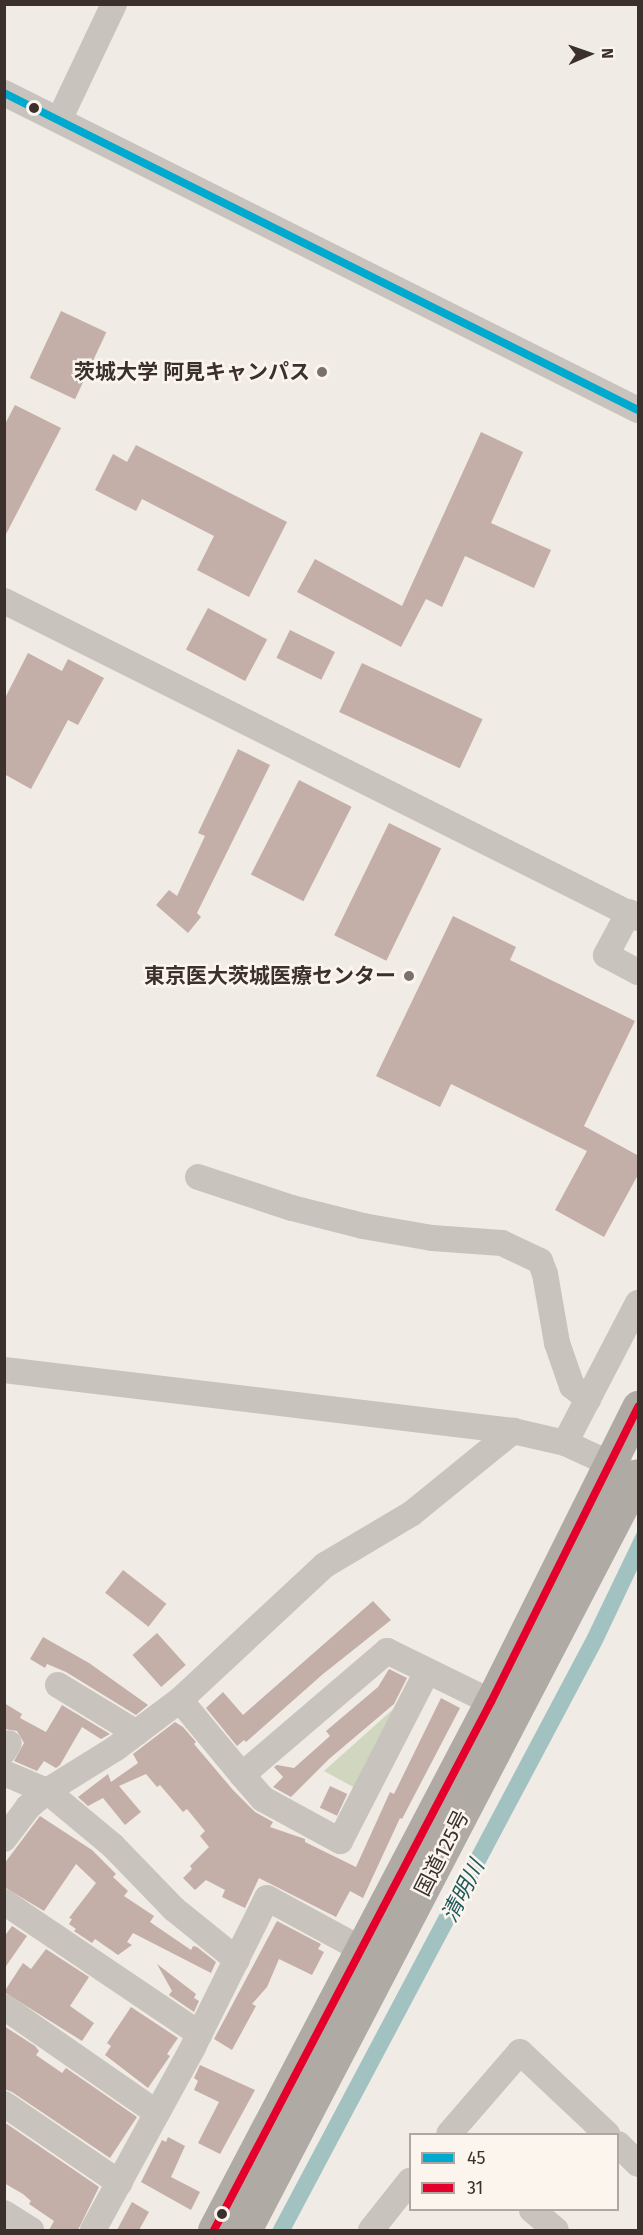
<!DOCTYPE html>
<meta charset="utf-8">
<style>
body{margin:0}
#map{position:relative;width:643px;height:2235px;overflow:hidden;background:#f0ebe5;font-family:"Fira Sans","Noto Sans JP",sans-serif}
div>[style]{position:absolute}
.green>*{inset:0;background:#d1d6bf}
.water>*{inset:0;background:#a1c2c1}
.building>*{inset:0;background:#c3afa7;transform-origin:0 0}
.minor>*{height:26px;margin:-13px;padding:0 13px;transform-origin:13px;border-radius:13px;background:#c9c3be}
.highway>*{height:33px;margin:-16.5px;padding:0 16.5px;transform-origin:16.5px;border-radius:16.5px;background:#afaaa4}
.bus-1>*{height:8px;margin:-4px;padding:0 4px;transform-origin:4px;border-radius:4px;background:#00a9ce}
.bus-2>*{height:8px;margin:-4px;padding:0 4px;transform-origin:4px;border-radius:4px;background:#e4002b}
.dots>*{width:16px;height:16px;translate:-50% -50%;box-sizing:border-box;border:3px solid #fbf5ee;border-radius:50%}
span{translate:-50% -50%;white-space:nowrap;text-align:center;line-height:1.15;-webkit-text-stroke:5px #fbf5ee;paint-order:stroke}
.poi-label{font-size:21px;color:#3b302b;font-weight:700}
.right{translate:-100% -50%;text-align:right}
.street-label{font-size:21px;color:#3b302b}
.water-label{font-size:22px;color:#1f5a5e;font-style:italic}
.frame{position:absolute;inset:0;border:6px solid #3b302b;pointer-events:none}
.legend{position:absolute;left:409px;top:2133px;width:210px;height:78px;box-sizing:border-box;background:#fbf5ee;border:2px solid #aea6a0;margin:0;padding:8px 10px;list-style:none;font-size:18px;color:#3b302b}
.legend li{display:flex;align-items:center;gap:12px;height:30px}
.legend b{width:30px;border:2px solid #aea6a0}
.north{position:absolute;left:559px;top:24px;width:60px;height:60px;-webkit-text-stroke:4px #fbf5ee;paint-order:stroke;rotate:88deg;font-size:16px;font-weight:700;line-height:24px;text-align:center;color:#3b302b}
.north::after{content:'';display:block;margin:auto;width:21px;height:27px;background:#3b302b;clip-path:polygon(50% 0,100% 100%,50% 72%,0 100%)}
</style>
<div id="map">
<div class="green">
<i style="clip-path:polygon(400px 1703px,355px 1788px,324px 1771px)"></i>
</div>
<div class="water">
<i style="clip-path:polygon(638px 1530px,638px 1568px,602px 1644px,291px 2230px,272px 2230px,587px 1636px)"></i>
</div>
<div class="building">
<i style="left:61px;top:311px;width:50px;height:74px;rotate:25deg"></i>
<i style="clip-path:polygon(15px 405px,61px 428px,4px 538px,4px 426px)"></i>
<i style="clip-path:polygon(481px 432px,523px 452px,491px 523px,551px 550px,534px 588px,465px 556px,442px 607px,426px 599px,401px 647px,297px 592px,315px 559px,402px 606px)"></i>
<i style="clip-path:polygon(136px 445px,287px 522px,249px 597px,197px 570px,214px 536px,142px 499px,136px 511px,95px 490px,113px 454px,127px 462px)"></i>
<i style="left:208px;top:608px;width:67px;height:47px;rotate:28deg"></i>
<i style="left:290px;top:630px;width:50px;height:31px;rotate:26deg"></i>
<i style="clip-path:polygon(28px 653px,62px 671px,68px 659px,104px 678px,78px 725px,68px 720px,31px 789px,4px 774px,4px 700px)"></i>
<i style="left:362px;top:663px;width:133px;height:54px;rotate:25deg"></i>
<i style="clip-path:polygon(238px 749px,270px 765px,197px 913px,201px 917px,188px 933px,156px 905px,169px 890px,177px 896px,205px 836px,198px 833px)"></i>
<i style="left:299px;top:780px;width:59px;height:106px;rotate:27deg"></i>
<i style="left:389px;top:823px;width:58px;height:125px;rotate:26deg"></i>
<i style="clip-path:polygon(453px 916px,516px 947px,510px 960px,635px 1021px,584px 1126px,639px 1156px,639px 1173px,604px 1237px,555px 1210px,587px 1151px,451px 1084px,440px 1107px,376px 1076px)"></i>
<i style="left:123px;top:1570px;width:55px;height:29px;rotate:38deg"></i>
<i style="clip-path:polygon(373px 1601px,391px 1620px,323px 1674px,246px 1742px,244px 1740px,237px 1746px,206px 1708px,223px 1692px,243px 1715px)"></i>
<i style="left:157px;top:1633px;width:43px;height:33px;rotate:48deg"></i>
<i style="clip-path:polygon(43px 1637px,89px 1663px,148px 1705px,136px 1715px,66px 1672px,47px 1664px,45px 1668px,30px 1659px)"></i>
<i style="clip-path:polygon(389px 1669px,407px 1678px,394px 1704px,329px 1759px,291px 1797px,273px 1787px,283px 1777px,274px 1767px,277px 1765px,294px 1768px,330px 1736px,326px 1731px,378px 1687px)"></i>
<i style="clip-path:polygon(441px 1698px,460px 1708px,402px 1819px,400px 1818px,363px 1898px,350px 1891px,336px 1917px,259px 1878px,245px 1908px,222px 1897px,225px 1890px,206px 1880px,195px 1890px,183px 1878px,192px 1869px,190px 1866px,209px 1847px,200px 1836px,205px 1831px,187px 1809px,183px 1812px,160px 1785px,157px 1787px,146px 1774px,119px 1786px,141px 1812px,125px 1825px,103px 1798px,88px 1806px,78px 1797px,108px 1774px,111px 1782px,138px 1763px,133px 1754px,175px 1722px,183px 1727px,196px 1742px,194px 1744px,233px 1790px,255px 1812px,273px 1822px,270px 1827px,305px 1839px,305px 1842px,356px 1867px,390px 1792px,394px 1794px)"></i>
<i style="clip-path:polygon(4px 1703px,22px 1714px,20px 1718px,46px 1732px,62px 1705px,110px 1734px,101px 1739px,82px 1727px,60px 1765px,56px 1768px,44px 1761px,37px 1771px,14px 1761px,24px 1743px,17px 1731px,4px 1729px)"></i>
<i style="left:330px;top:1786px;width:19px;height:24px;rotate:25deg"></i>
<i style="clip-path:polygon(40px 1816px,92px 1850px,116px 1874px,113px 1877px,128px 1891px,124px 1896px,154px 1916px,150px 1922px,191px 1950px,193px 1946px,197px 1947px,216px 1962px,211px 1973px,133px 1933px,127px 1942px,132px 1945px,118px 1955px,95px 1939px,92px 1943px,74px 1931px,76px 1929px,69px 1924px,72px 1919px,69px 1918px,96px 1883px,76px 1864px,44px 1911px,4px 1887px,4px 1864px)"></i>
<i style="clip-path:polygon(277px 1921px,321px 1944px,318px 1949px,324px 1952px,312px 1975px,279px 1959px,267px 1987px,252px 2004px,256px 2006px,232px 2050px,214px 2039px)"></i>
<i style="clip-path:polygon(12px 1926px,27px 1936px,4px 1969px,4px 1937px)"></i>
<i style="clip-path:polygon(46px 1949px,89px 1977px,70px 2006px,94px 2023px,82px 2041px,4px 1992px,23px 1963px,31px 1969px)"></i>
<i style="clip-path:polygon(157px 1964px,196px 1994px,194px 1998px,199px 2001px,194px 2012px,169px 1995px,172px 1991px)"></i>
<i style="clip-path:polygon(131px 2007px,178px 2038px,167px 2054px,170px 2056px,148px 2088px,105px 2055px,111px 2046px,107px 2043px)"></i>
<i style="clip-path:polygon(4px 2026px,35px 2046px,39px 2051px,36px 2055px,62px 2073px,66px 2068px,137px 2117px,110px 2158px,12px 2092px,4px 2089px)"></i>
<i style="clip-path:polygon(200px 2065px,255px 2090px,220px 2154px,198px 2143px,219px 2102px,194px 2090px,198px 2081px,194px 2078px)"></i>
<i style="clip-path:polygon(4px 2122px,99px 2187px,78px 2230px,49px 2230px,54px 2221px,29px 2204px,31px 2201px,23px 2194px,4px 2183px)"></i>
<i style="clip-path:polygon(168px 2137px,185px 2146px,171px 2177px,200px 2192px,191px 2210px,141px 2182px,162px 2140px,166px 2142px)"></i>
<i style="clip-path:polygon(132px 2202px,149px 2212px,139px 2230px,117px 2230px)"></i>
</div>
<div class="minor">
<i style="left:4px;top:93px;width:709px;rotate:26.57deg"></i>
<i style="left:59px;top:120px;width:128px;rotate:-64.6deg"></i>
<i style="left:4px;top:601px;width:709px;rotate:26.57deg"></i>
<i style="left:629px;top:912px;width:49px;rotate:118.1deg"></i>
<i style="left:606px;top:955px;width:36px;rotate:28deg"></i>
<i style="left:198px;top:1177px;width:99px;rotate:18.3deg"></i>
<i style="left:292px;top:1208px;width:73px;rotate:14.2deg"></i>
<i style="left:363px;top:1226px;width:70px;rotate:9.9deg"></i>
<i style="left:432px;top:1238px;width:70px;rotate:4.1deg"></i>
<i style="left:502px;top:1243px;width:42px;rotate:25.3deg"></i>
<i style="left:540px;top:1261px;width:14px;rotate:69deg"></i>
<i style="left:545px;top:1274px;width:70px;rotate:80.1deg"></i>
<i style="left:557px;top:1343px;width:46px;rotate:70.8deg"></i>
<i style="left:572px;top:1386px;width:21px;rotate:39deg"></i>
<i style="left:4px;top:1370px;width:513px;rotate:6.83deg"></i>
<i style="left:513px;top:1431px;width:53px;rotate:13deg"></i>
<i style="left:565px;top:1443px;width:67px;rotate:24.7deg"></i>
<i style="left:565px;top:1443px;width:158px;rotate:-62.5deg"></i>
<i style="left:58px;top:1685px;width:92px;rotate:31.3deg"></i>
<i style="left:180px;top:1700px;width:97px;rotate:50.4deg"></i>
<i style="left:242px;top:1775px;width:191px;rotate:-40.5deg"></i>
<i style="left:387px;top:1651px;width:116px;rotate:26.1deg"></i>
<i style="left:4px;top:1751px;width:9px;rotate:-58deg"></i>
<i style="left:4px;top:1773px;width:47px;rotate:22.7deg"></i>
<i style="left:47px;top:1791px;width:86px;rotate:39.8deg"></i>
<i style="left:113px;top:1846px;width:88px;rotate:45.9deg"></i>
<i style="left:174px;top:1909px;width:81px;rotate:39deg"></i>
<i style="left:242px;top:1775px;width:32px;rotate:49deg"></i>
<i style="left:263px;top:1799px;width:88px;rotate:28.6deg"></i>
<i style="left:340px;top:1841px;width:190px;rotate:-62.8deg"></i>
<i style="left:4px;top:1839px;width:40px;rotate:-53deg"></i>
<i style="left:28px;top:1807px;width:25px;rotate:-40deg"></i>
<i style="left:47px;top:1791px;width:81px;rotate:-31.9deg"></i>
<i style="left:116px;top:1748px;width:80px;rotate:-36.9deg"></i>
<i style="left:180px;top:1700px;width:198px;rotate:-43deg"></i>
<i style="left:325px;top:1565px;width:100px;rotate:-30.7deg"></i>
<i style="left:411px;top:1514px;width:132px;rotate:-39.1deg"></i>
<i style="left:4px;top:1902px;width:236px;rotate:34deg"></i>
<i style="left:4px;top:2007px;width:186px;rotate:34.7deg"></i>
<i style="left:4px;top:2104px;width:140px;rotate:34.3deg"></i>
<i style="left:449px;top:2134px;width:108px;rotate:-49.1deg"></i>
<i style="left:520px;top:2052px;width:120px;rotate:43.3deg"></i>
<i style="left:618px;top:2144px;width:28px;rotate:45deg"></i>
<i style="left:532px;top:2210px;width:31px;rotate:40deg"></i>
<i style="left:4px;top:2213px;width:32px;rotate:32deg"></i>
<i style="left:93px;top:2230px;width:209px;rotate:-61.3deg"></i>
<i style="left:193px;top:2047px;width:166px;rotate:-63.6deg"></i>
<i style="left:267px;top:1898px;width:107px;rotate:28.5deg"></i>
<i style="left:371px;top:2230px;width:63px;rotate:-51.5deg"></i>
</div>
<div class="highway">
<i style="left:214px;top:2230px;width:596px;rotate:-62.32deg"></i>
<i style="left:491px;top:1702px;width:330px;rotate:-63.5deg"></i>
<i style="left:245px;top:2230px;width:851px;rotate:-62.5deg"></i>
</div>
<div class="bus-1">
<i style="left:4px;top:93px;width:709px;rotate:26.57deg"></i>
</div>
<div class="bus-2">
<i style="left:214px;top:2230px;width:596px;rotate:-62.32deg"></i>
<i style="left:491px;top:1702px;width:330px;rotate:-63.5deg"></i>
</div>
<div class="dots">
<i style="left:34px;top:108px;background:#3b302b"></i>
<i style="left:322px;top:372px;background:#7a716c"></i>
<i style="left:409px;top:976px;background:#7a716c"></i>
<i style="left:222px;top:2214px;background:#3b302b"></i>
</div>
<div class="poi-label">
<span class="right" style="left:310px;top:372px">茨城大学 阿見キャンパス</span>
<span class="right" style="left:396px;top:976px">東京医大茨城医療センター</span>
</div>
<div class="street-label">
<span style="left:442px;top:1853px;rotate:-63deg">国道125号</span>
</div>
<div class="water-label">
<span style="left:463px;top:1891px;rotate:-63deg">清明川</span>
</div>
<div class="frame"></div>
<ul class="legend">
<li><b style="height:8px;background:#00a9ce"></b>45</li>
<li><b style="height:8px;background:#e4002b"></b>31</li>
</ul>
<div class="north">N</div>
</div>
